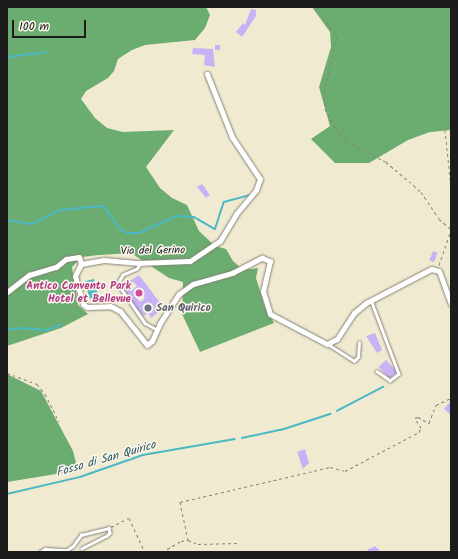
<!DOCTYPE html>
<style>
body{margin:0}
#map{position:relative;width:458px;height:559px;overflow:hidden;background:#f0ead1;font-family:Kalam,sans-serif}
div>[style]{position:absolute}
.forest>*{inset:0;background:#6bac70}
.water>*{inset:0;background:#4bb9c4;transform-origin:0 0}
.stream>*{height:1.5px;margin:-0.75px;padding:0 0.75px;transform-origin:0.75px;border-radius:0.75px;background:#4bb9c4}
.building>*{inset:0;background:#c8b2f6;transform-origin:0 0}
.path>*{height:1px;margin-top:-0.5px;transform-origin:0;background:repeating-linear-gradient(90deg,#868376 0 3px,transparent 0 6px)}
.roads{filter:drop-shadow(0 0 1px #868376) drop-shadow(0 0 1px #868376)}
.service>*{height:2.5px;margin:-1.25px;padding:0 1.25px;transform-origin:1.25px;border-radius:1.25px;background:#fff}
.minor>*{height:5px;margin:-2.5px;padding:0 2.5px;transform-origin:2.5px;border-radius:2.5px;background:#fff}
.dots>*{width:11px;height:11px;translate:-50% -50%;box-sizing:border-box;border:2px solid #fbf7ec;border-radius:50%}
span{translate:-50% -50%;white-space:nowrap;text-align:center;line-height:1.15;-webkit-text-stroke:3px #fbf7ec;paint-order:stroke}
.street-label{font-size:11px;color:#1c1c1c}
.hotel-label{font-size:11px;color:#b23c85;font-weight:700}
.right{translate:-100% -50%;text-align:right}
.worship-label{font-size:11px;color:#5b616d;font-weight:700}
.left{translate:0 -50%;text-align:left}
.water-label{font-size:12px;color:#2f5b5f;font-style:italic}
.frame{position:absolute;inset:0;border:8px solid #1c1c1c;pointer-events:none}
.scale{position:absolute;left:12px;top:20px;width:74px;height:18px;box-sizing:border-box;border:2px solid #1c1c1c;border-top:0;padding-left:5px;font-size:12px;line-height:14px;white-space:nowrap;color:#1c1c1c;-webkit-text-stroke:3px #fbf7ec;paint-order:stroke}
</style>
<div id="map">
<div class="forest">
<i style="clip-path:polygon(7px 7px,206px 7px,210px 15px,205px 28px,195px 40px,145px 45px,132px 50px,118px 59px,114px 71px,108px 78px,86px 91px,81px 99px,95px 118px,107px 128px,123px 132px,174px 130px,146px 167px,160px 188px,172px 198px,187px 205px,199px 231px,215px 246px,226px 249px,233px 261px,243px 270px,258px 268px,256px 278px,265px 307px,274px 323px,200px 352px,182px 314px,183px 282px,169px 278px,131px 253px,99px 255px,82px 257px,72px 267px,78px 305px,88px 314px,61px 328px,7px 346px)"></i>
<i style="clip-path:polygon(312px 7px,451px 7px,451px 130px,430px 132px,408px 140px,369px 163px,335px 163px,311px 139px,330px 126px,319px 87px,331px 47px,330px 32px)"></i>
<i style="clip-path:polygon(7px 374px,41px 391px,73px 451px,76px 463px,62px 473px,7px 482px)"></i>
</div>
<div class="water">
<i style="left:94px;top:279px;width:18px;height:9px;rotate:77deg"></i>
</div>
<div class="stream">
<i style="left:7px;top:57px;width:39px;rotate:-7deg"></i>
<i style="left:7px;top:220px;width:26px;rotate:9deg"></i>
<i style="left:33px;top:224px;width:31px;rotate:-27deg"></i>
<i style="left:61px;top:210px;width:40px;rotate:-5.7deg"></i>
<i style="left:101px;top:206px;width:4px;rotate:14deg"></i>
<i style="left:105px;top:207px;width:25px;rotate:56deg"></i>
<i style="left:119px;top:228px;width:9px;rotate:32deg"></i>
<i style="left:127px;top:233px;width:12px"></i>
<i style="left:139px;top:233px;width:41px;rotate:-24.7deg"></i>
<i style="left:176px;top:216px;width:18px;rotate:3deg"></i>
<i style="left:194px;top:217px;width:24px;rotate:30deg"></i>
<i style="left:215px;top:229px;width:28px;rotate:-72deg"></i>
<i style="left:224px;top:202px;width:27px;rotate:-15deg"></i>
<i style="left:7px;top:330px;width:15px;rotate:-8deg"></i>
<i style="left:22px;top:328px;width:25px;rotate:5deg"></i>
<i style="left:47px;top:330px;width:15px;rotate:-20deg"></i>
<i style="left:337px;top:411px;width:52px;rotate:-27.6deg"></i>
<i style="left:242px;top:438px;width:40px;rotate:-12deg"></i>
<i style="left:281px;top:430px;width:52px;rotate:-18.1deg"></i>
<i style="left:7px;top:494px;width:75px;rotate:-13.1deg"></i>
<i style="left:80px;top:477px;width:67px;rotate:-19.2deg"></i>
<i style="left:143px;top:455px;width:93px;rotate:-9.9deg"></i>
</div>
<div class="building">
<i style="clip-path:polygon(251px 9px,256px 10px,256px 16px,242px 37px,236px 32px,243px 23px,245px 25px)"></i>
<i style="left:215px;top:45px;width:5px;height:5px"></i>
<i style="clip-path:polygon(193px 48px,213px 49px,215px 67px,204px 65px,205px 55px,192px 54px)"></i>
<i style="clip-path:polygon(202px 184px,210px 195px,206px 198px,197px 187px)"></i>
<i style="left:433px;top:251px;width:5px;height:10px;rotate:22deg"></i>
<i style="clip-path:polygon(evenodd,139px 275px,161px 304px,157px 307px,160px 311px,151px 318px,148px 313px,144px 316px,138px 311px,121px 287px,139px 275px,134px 282px,137px 286px,131px 291px,128px 287px,134px 282px,139px 275px,141px 293px,145px 298px,140px 302px,136px 297px,141px 293px)"></i>
<i style="clip-path:polygon(375px 333px,382px 350px,377px 353px,366px 336px)"></i>
<i style="left:386px;top:360px;width:16px;height:10px;rotate:47deg"></i>
<i style="clip-path:polygon(451px 401px,451px 415px,444px 409px)"></i>
<i style="clip-path:polygon(305px 449px,309px 463px,303px 469px,297px 452px)"></i>
<i style="clip-path:polygon(375px 546px,379px 550px,378px 552px,369px 552px,367px 550px)"></i>
</div>
<div class="path">
<i style="left:316px;top:7px;width:37px;rotate:55deg"></i>
<i style="left:337px;top:37px;width:56px;rotate:103.5deg"></i>
<i style="left:324px;top:91px;width:18px;rotate:87deg"></i>
<i style="left:325px;top:109px;width:23px;rotate:61deg"></i>
<i style="left:336px;top:129px;width:16px;rotate:50deg"></i>
<i style="left:346px;top:141px;width:45px;rotate:27.7deg"></i>
<i style="left:386px;top:162px;width:30px;rotate:40deg"></i>
<i style="left:409px;top:181px;width:16px;rotate:43deg"></i>
<i style="left:421px;top:192px;width:32px;rotate:56deg"></i>
<i style="left:439px;top:219px;width:16px;rotate:40deg"></i>
<i style="left:451px;top:122px;width:10px;rotate:127deg"></i>
<i style="left:445px;top:130px;width:57px;rotate:84deg"></i>
<i style="left:439px;top:265px;width:37px;rotate:-71deg"></i>
<i style="left:7px;top:331px;width:7px;rotate:90deg"></i>
<i style="left:7px;top:373px;width:32px;rotate:20deg"></i>
<i style="left:37px;top:384px;width:13px;rotate:51deg"></i>
<i style="left:45px;top:394px;width:31px;rotate:63deg"></i>
<i style="left:111px;top:527px;width:20px;rotate:-27deg"></i>
<i style="left:129px;top:518px;width:38px;rotate:65deg"></i>
<i style="left:188px;top:540px;width:39px;rotate:-102deg"></i>
<i style="left:180px;top:502px;width:154px;rotate:-13.1deg"></i>
<i style="left:330px;top:467px;width:16px;rotate:15deg"></i>
<i style="left:345px;top:471px;width:84px;rotate:-27.8deg"></i>
<i style="left:419px;top:432px;width:4px;rotate:-63deg"></i>
<i style="left:421px;top:428px;width:12px;rotate:-121deg"></i>
<i style="left:415px;top:418px;width:3px;rotate:-18deg"></i>
<i style="left:418px;top:417px;width:13px;rotate:29deg"></i>
<i style="left:429px;top:423px;width:19px;rotate:-69deg"></i>
<i style="left:436px;top:405px;width:17px;rotate:-25deg"></i>
<i style="left:162px;top:552px;width:22px;rotate:-30deg"></i>
<i style="left:181px;top:541px;width:7px;rotate:-8deg"></i>
<i style="left:188px;top:540px;width:11px;rotate:22deg"></i>
<i style="left:198px;top:544px;width:41px;rotate:-1.4deg"></i>
</div>
<div class="roads">
<div class="service">
<i style="left:141px;top:264px;width:6px;rotate:129deg"></i>
<i style="left:137px;top:269px;width:15px;rotate:157deg"></i>
<i style="left:123px;top:275px;width:10px;rotate:119deg"></i>
<i style="left:118px;top:284px;width:47px;rotate:55.3deg"></i>
<i style="left:145px;top:323px;width:13px;rotate:29deg"></i>
<i style="left:371px;top:300px;width:79px;rotate:69.3deg"></i>
<i style="left:399px;top:374px;width:11px;rotate:142deg"></i>
<i style="left:390px;top:381px;width:16px;rotate:-145deg"></i>
<i style="left:328px;top:344px;width:31px;rotate:33deg"></i>
<i style="left:354px;top:361px;width:6px;rotate:-45deg"></i>
<i style="left:358px;top:357px;width:14px;rotate:-86deg"></i>
<i style="left:40px;top:552px;width:6px;rotate:-31deg"></i>
<i style="left:45px;top:549px;width:22px;rotate:3deg"></i>
<i style="left:67px;top:550px;width:7px;rotate:-34deg"></i>
<i style="left:73px;top:546px;width:14px;rotate:-54deg"></i>
<i style="left:81px;top:535px;width:29px;rotate:-14deg"></i>
<i style="left:109px;top:528px;width:5px;rotate:79deg"></i>
<i style="left:110px;top:533px;width:4px;rotate:135deg"></i>
<i style="left:107px;top:536px;width:28px;rotate:153deg"></i>
</div>
<div class="minor">
<i style="left:81px;top:264px;width:23px;rotate:-10deg"></i>
<i style="left:104px;top:260px;width:33px;rotate:5deg"></i>
<i style="left:137px;top:263px;width:53px;rotate:-2.2deg"></i>
<i style="left:190px;top:261px;width:36px;rotate:-34deg"></i>
<i style="left:220px;top:241px;width:31px;rotate:-59deg"></i>
<i style="left:236px;top:214px;width:31px;rotate:-50deg"></i>
<i style="left:256px;top:190px;width:12px;rotate:-70deg"></i>
<i style="left:260px;top:179px;width:50px;rotate:-123.7deg"></i>
<i style="left:232px;top:137px;width:68px;rotate:-111.6deg"></i>
<i style="left:7px;top:292px;width:28px;rotate:-38deg"></i>
<i style="left:29px;top:275px;width:28px;rotate:-17deg"></i>
<i style="left:56px;top:267px;width:13px;rotate:-39deg"></i>
<i style="left:66px;top:259px;width:13px;rotate:-9deg"></i>
<i style="left:79px;top:257px;width:7px;rotate:74deg"></i>
<i style="left:81px;top:264px;width:13px;rotate:117deg"></i>
<i style="left:75px;top:276px;width:29px;rotate:74deg"></i>
<i style="left:83px;top:304px;width:5px;rotate:37deg"></i>
<i style="left:87px;top:307px;width:23px;rotate:-2deg"></i>
<i style="left:110px;top:306px;width:11px;rotate:27deg"></i>
<i style="left:120px;top:311px;width:43px;rotate:51.5deg"></i>
<i style="left:147px;top:345px;width:6px;rotate:-39deg"></i>
<i style="left:152px;top:341px;width:20px;rotate:-66deg"></i>
<i style="left:160px;top:323px;width:35px;rotate:-57deg"></i>
<i style="left:179px;top:294px;width:17px;rotate:-36deg"></i>
<i style="left:193px;top:284px;width:41px;rotate:-15.8deg"></i>
<i style="left:232px;top:273px;width:34px;rotate:-27deg"></i>
<i style="left:262px;top:258px;width:9px;rotate:21deg"></i>
<i style="left:270px;top:261px;width:31px;rotate:103deg"></i>
<i style="left:263px;top:291px;width:24px;rotate:73deg"></i>
<i style="left:270px;top:314px;width:64px;rotate:27.8deg"></i>
<i style="left:327px;top:344px;width:11px;rotate:-27deg"></i>
<i style="left:337px;top:339px;width:31px;rotate:-57deg"></i>
<i style="left:354px;top:313px;width:16px;rotate:-40deg"></i>
<i style="left:366px;top:303px;width:73px;rotate:-27.6deg"></i>
<i style="left:431px;top:269px;width:8px;rotate:14deg"></i>
<i style="left:439px;top:271px;width:35px;rotate:70deg"></i>
</div>
</div>
<div class="dots">
<i style="left:139px;top:293px;background:#d1479c"></i>
<i style="left:148px;top:308px;background:#6b7280"></i>
</div>
<div class="street-label">
<span style="left:153px;top:251px;rotate:-1deg">Via del Gerino</span>
</div>
<div class="hotel-label">
<span class="right" style="left:131px;top:293px">Antico Convento Park<br>Hotel et Bellevue</span>
</div>
<div class="worship-label">
<span class="left" style="left:156px;top:308px">San Quirico</span>
</div>
<div class="water-label">
<span style="left:106px;top:459px;rotate:-16deg">Fosso di San Quirico</span>
</div>
<div class="frame"></div>
<div class="scale">100 m</div>
</div>
